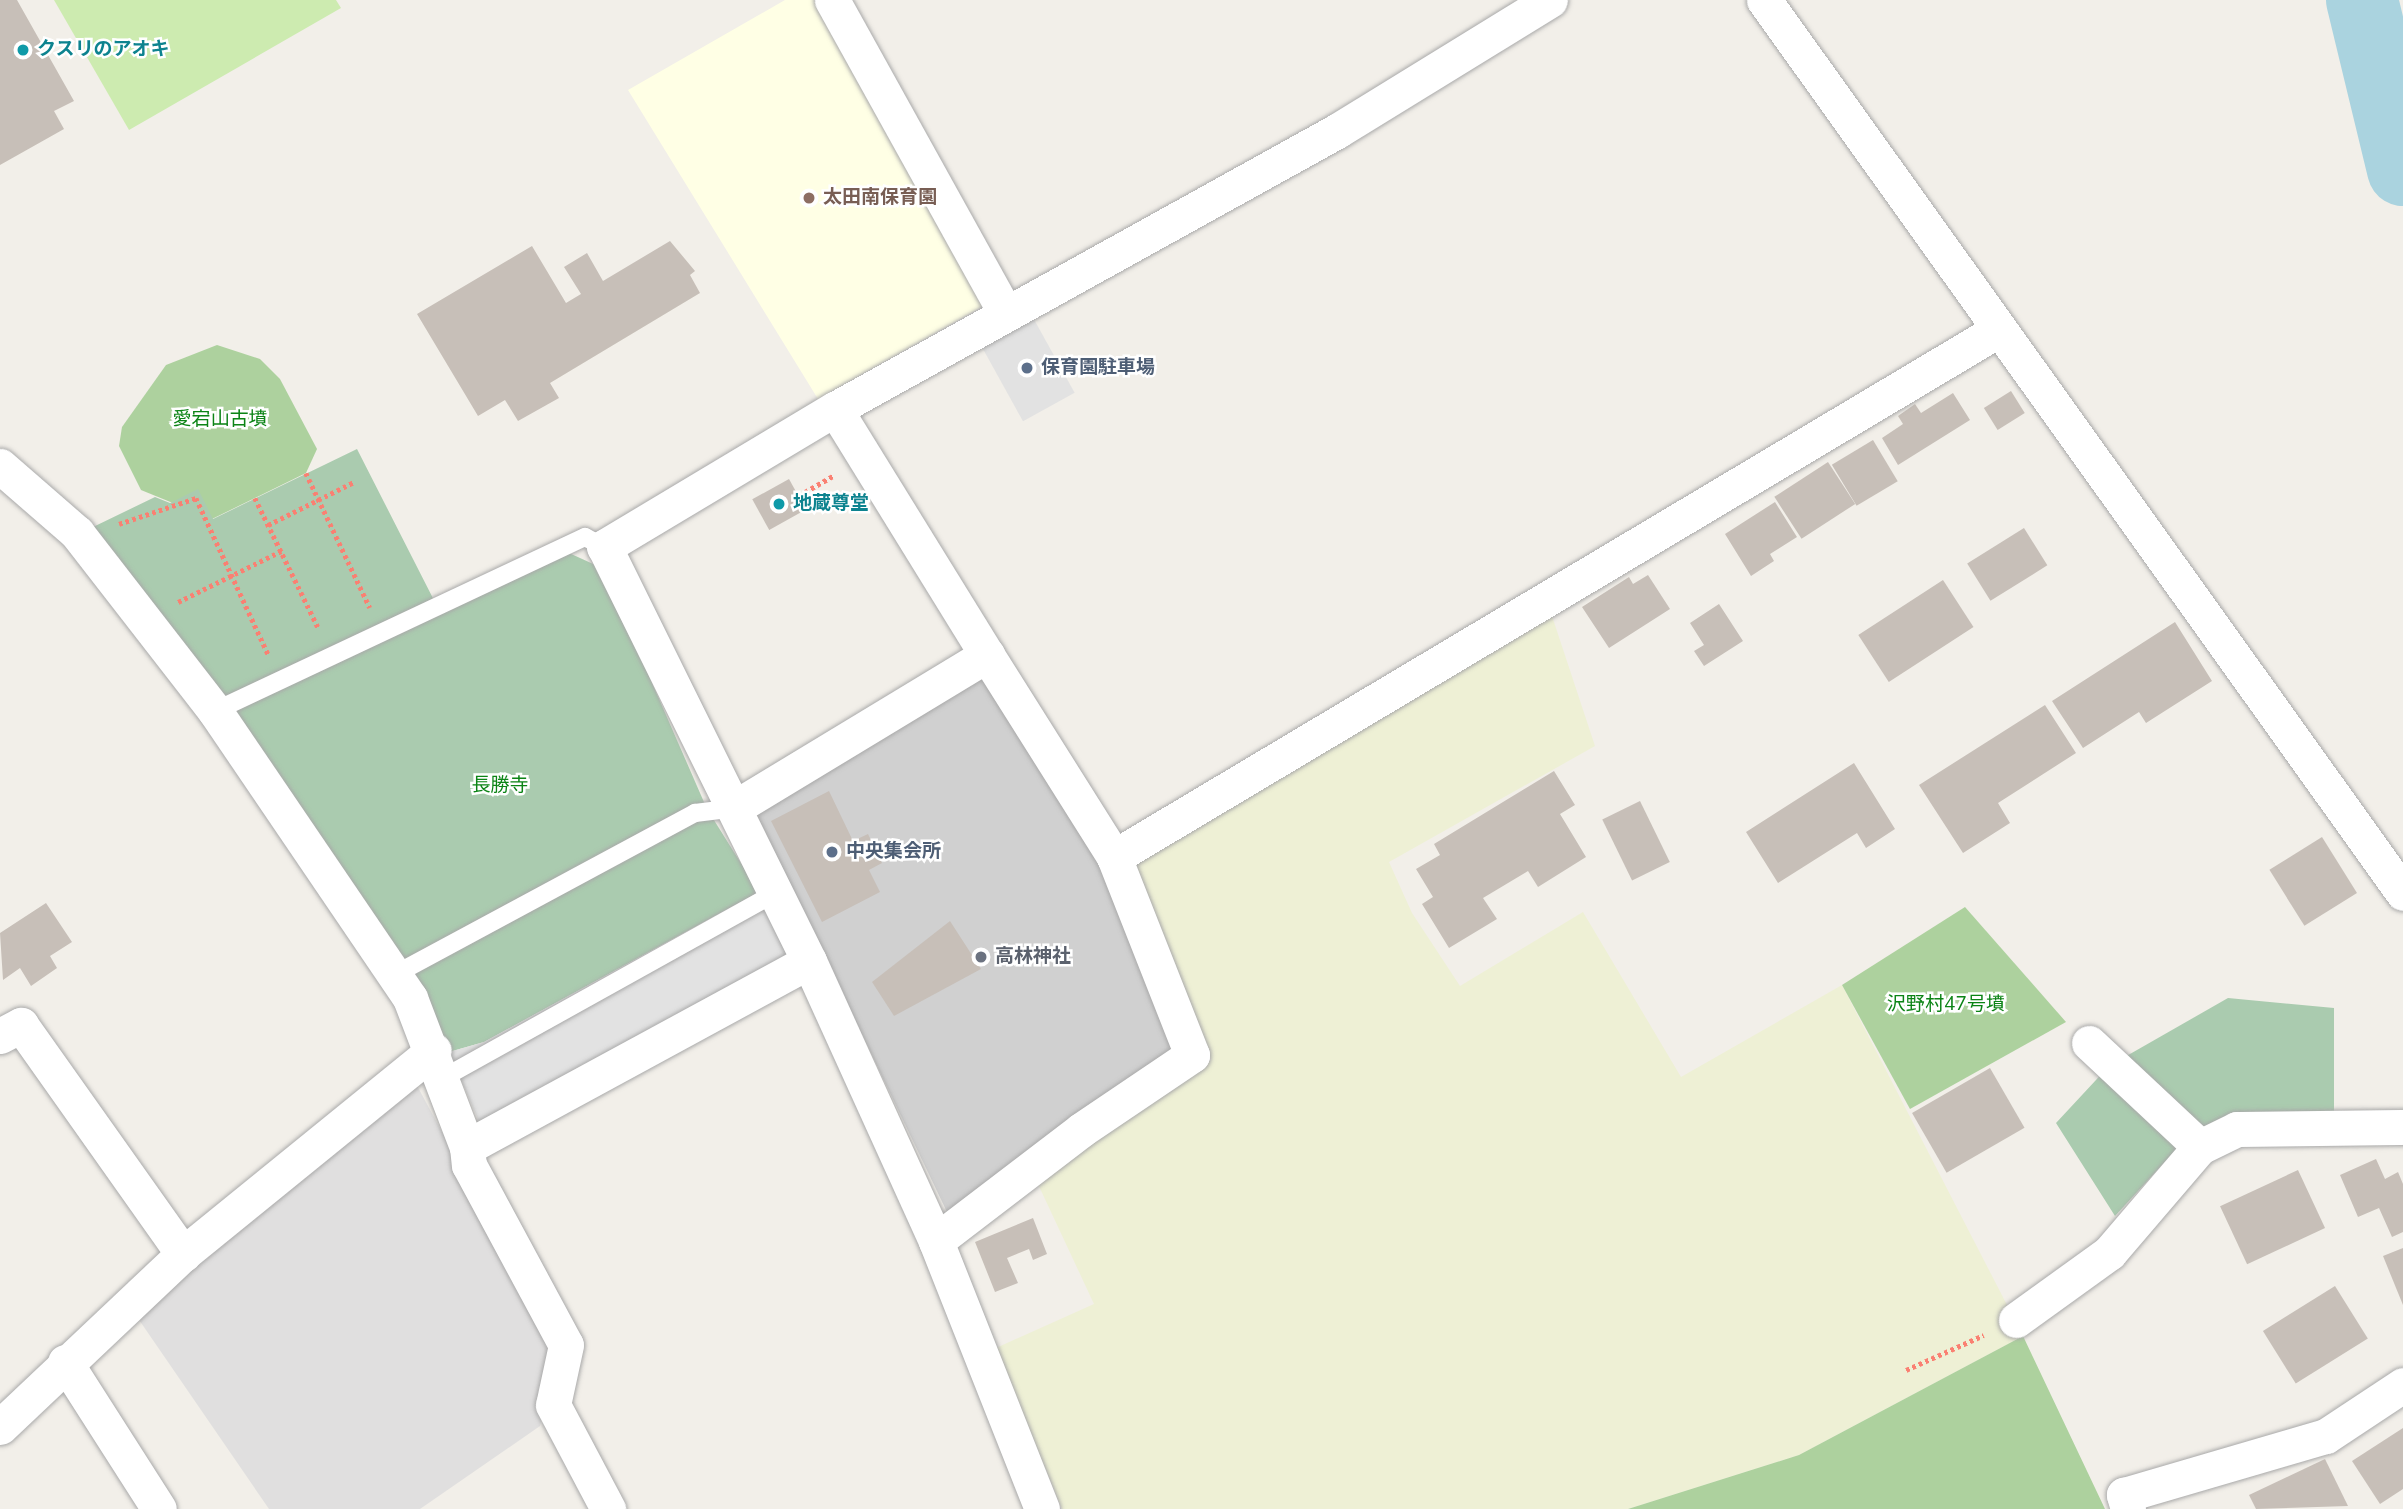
<!DOCTYPE html>
<meta charset="utf-8">
<style>
body{margin:0}
#map{position:relative;width:2403px;height:1509px;overflow:hidden;background:#f2efe9;font-family:"Nunito Sans","Noto Sans JP",sans-serif}
div>[style]{position:absolute}
.residential>*{inset:0;background:#e0dfdf}
.education>*{inset:0;background:#ffffe5}
.religious>*{inset:0;background:#d0d0d0}
.farmland>*{inset:0;background:#eef0d5}
.grass>*{inset:0;background:#cdebb0}
.forest>*{inset:0;background:#add19e}
.cemetery>*{inset:0;background:#aacbaf}
.parking>*{inset:0;background:#e2e2e2;transform-origin:0 0}
.river>*{height:72px;margin:-36px;padding:0 36px;transform-origin:36px;border-radius:36px;background:#aad3df}
.building>*{inset:0;background:#c7bfb8;transform-origin:0 0}
.path>*{height:4.5px;margin-top:-2.25px;transform-origin:0;background:repeating-linear-gradient(90deg,#fa8072 0 3.5px,transparent 0 7px)}
.roads{filter:drop-shadow(0 0 2px #a9a9a9) drop-shadow(0 0 2px #a9a9a9)}
.lane>*{height:18px;margin:-9px;padding:0 9px;transform-origin:9px;border-radius:9px;background:#fff}
.street>*{height:35px;margin:-17.5px;padding:0 17.5px;transform-origin:17.5px;border-radius:17.5px;background:#fff}
.dots>*{width:19px;height:19px;translate:-50% -50%;box-sizing:border-box;border:4px solid #fff;border-radius:50%}
span{translate:-50% -50%;white-space:nowrap;text-align:center;line-height:1.15;-webkit-text-stroke:5px #fff;paint-order:stroke}
.culture-label{font-size:19px;color:#0d838f;font-weight:700}
.left{translate:0 -50%;text-align:left}
.education-label{font-size:19px;color:#785e54;font-weight:700}
.service-label{font-size:19px;color:#4e5e75;font-weight:700}
.park-label{font-size:19px;color:#0c8416}
.worship-label{font-size:19px;color:#5b616d;font-weight:700}
</style>
<div id="map">
<div class="residential">
<i style="clip-path:polygon(414px 1080px,555px 1342px,540px 1426px,420px 1509px,269px 1509px,135px 1314px)"></i>
</div>
<div class="education">
<i style="clip-path:polygon(785px 0,814px 0,983px 306px,818px 399px,628px 90px)"></i>
</div>
<div class="religious">
<i style="clip-path:polygon(983px 674px,1099px 862px,1176px 1051px,947px 1212px,756px 813px)"></i>
</div>
<div class="farmland">
<i style="clip-path:polygon(1551px 613px,1595px 746px,1389px 862px,1412px 913px,1460px 986px,1583px 912px,1681px 1077px,1842px 985px,2023px 1336px,1799px 1455px,1628px 1509px,1062px 1509px,996px 1348px,1094px 1304px,1037px 1182px,1211px 1060px,1128px 867px)"></i>
</div>
<div class="grass">
<i style="clip-path:polygon(54px 0,336px 0,341px 8px,129px 130px)"></i>
</div>
<div class="forest">
<i style="clip-path:polygon(217px 345px,260px 359px,280px 379px,317px 449px,306px 473px,212px 519px,141px 490px,119px 446px,122px 427px,166px 365px)"></i>
<i style="clip-path:polygon(1965px 907px,2066px 1022px,1910px 1109px,1842px 985px)"></i>
<i style="clip-path:polygon(2023px 1336px,2105px 1509px,1628px 1509px,1799px 1455px)"></i>
</div>
<div class="cemetery">
<i style="clip-path:polygon(357px 449px,441px 614px,569px 553px,602px 568px,707px 809px,759px 892px,484px 1042px,449px 1052px,91px 528px,155px 497px,170px 503px,198px 489px,213px 519px)"></i>
<i style="clip-path:polygon(2228px 998px,2334px 1008px,2334px 1117px,2185px 1140px,2115px 1216px,2056px 1123px,2109px 1066px)"></i>
</div>
<div class="parking">
<i style="left:1031px;top:314px;width:90px;height:59px;rotate:61deg"></i>
<i style="clip-path:polygon(759px 892px,791px 953px,481px 1126px,449px 1052px,484px 1042px)"></i>
</div>
<div class="river">
<i style="left:2362px;top:0;width:175px;rotate:76.4deg"></i>
</div>
<div class="building">
<i style="clip-path:polygon(0 0,17px 0,74px 101px,54px 111px,64px 129px,0 165px)"></i>
<i style="clip-path:polygon(670px 241px,695px 271px,690px 275px,700px 293px,550px 383px,559px 398px,518px 421px,505px 400px,478px 416px,417px 314px,532px 246px,566px 303px,581px 294px,564px 267px,587px 253px,603px 281px)"></i>
<i style="left:2011px;top:391px;width:26px;height:32px;rotate:58deg"></i>
<i style="clip-path:polygon(1953px 393px,1970px 420px,1898px 465px,1882px 438px,1903px 424px,1898px 416px,1915px 404px,1921px 413px)"></i>
<i style="left:1873px;top:440px;width:48px;height:48px;rotate:59deg"></i>
<i style="left:1828px;top:462px;width:50px;height:64px;rotate:57deg"></i>
<i style="left:789px;top:479px;width:35px;height:42px;rotate:61deg"></i>
<i style="clip-path:polygon(1775px 502px,1797px 537px,1770px 554px,1774px 561px,1751px 576px,1725px 534px)"></i>
<i style="left:2024px;top:528px;width:44px;height:67px;rotate:58deg"></i>
<i style="clip-path:polygon(1648px 575px,1670px 609px,1609px 648px,1582px 607px,1629px 577px,1633px 584px)"></i>
<i style="left:1943px;top:580px;width:56px;height:101px;rotate:57deg"></i>
<i style="clip-path:polygon(1719px 604px,1743px 641px,1704px 666px,1694px 651px,1704px 645px,1690px 623px)"></i>
<i style="clip-path:polygon(2175px 622px,2212px 681px,2146px 723px,2139px 712px,2083px 748px,2052px 701px)"></i>
<i style="clip-path:polygon(2045px 705px,2076px 753px,1998px 803px,2010px 823px,1963px 853px,1919px 785px)"></i>
<i style="clip-path:polygon(1854px 763px,1895px 829px,1866px 848px,1857px 833px,1778px 883px,1746px 832px)"></i>
<i style="clip-path:polygon(1554px 771px,1575px 805px,1560px 814px,1586px 857px,1538px 887px,1528px 871px,1483px 898px,1497px 919px,1449px 948px,1422px 904px,1433px 897px,1416px 869px,1440px 855px,1434px 844px)"></i>
<i style="clip-path:polygon(829px 791px,853px 841px,868px 834px,882px 863px,869px 870px,880px 892px,822px 922px,771px 821px)"></i>
<i style="left:1640px;top:801px;width:68px;height:42px;rotate:64deg"></i>
<i style="left:2322px;top:837px;width:66px;height:62px;rotate:58deg"></i>
<i style="clip-path:polygon(46px 903px,72px 942px,50px 956px,57px 968px,31px 986px,20px 968px,3px 980px,0 933px)"></i>
<i style="clip-path:polygon(950px 921px,981px 969px,894px 1016px,872px 982px)"></i>
<i style="left:1990px;top:1068px;width:69px;height:90px;rotate:60deg"></i>
<i style="clip-path:polygon(2376px 1159px,2385px 1179px,2398px 1172px,2403px 1184px,2403px 1232px,2392px 1237px,2379px 1208px,2358px 1217px,2340px 1175px)"></i>
<i style="left:2298px;top:1170px;width:64px;height:86px;rotate:65deg"></i>
<i style="clip-path:polygon(1033px 1218px,1047px 1254px,1033px 1260px,1029px 1249px,1007px 1258px,1018px 1283px,995px 1292px,975px 1242px)"></i>
<i style="clip-path:polygon(2403px 1248px,2403px 1305px,2383px 1256px)"></i>
<i style="left:2335px;top:1286px;width:62px;height:85px;rotate:58deg"></i>
<i style="clip-path:polygon(2403px 1428px,2403px 1489px,2380px 1504px,2352px 1461px)"></i>
<i style="clip-path:polygon(2325px 1459px,2348px 1506px,2256px 1509px,2249px 1495px)"></i>
</div>
<div class="path">
<i style="left:306px;top:473px;width:149px;rotate:64.6deg"></i>
<i style="left:805px;top:492px;width:34px;rotate:-30deg"></i>
<i style="left:255px;top:498px;width:146px;rotate:64deg"></i>
<i style="left:119px;top:524px;width:81px;rotate:-18.7deg"></i>
<i style="left:196px;top:498px;width:172px;rotate:65.2deg"></i>
<i style="left:268px;top:525px;width:96px;rotate:-26.6deg"></i>
<i style="left:178px;top:602px;width:115px;rotate:-26.3deg"></i>
<i style="left:1906px;top:1370px;width:85px;rotate:-24.2deg"></i>
</div>
<div class="roads">
<div class="lane">
<i style="left:215px;top:711px;width:409px;rotate:-25.2deg"></i>
<i style="left:585px;top:537px;width:21px;rotate:28deg"></i>
<i style="left:394px;top:975px;width:342px;rotate:-28.3deg"></i>
<i style="left:695px;top:813px;width:39px;rotate:-7deg"></i>
<i style="left:443px;top:1078px;width:380px;rotate:-29.1deg"></i>
</div>
<div class="street">
<i style="left:832px;top:0;width:359px;rotate:61deg"></i>
<i style="left:1764px;top:0;width:1098px;rotate:54.41deg"></i>
<i style="left:835px;top:409px;width:289px;rotate:58.3deg"></i>
<i style="left:0;top:466px;width:102px;rotate:41deg"></i>
<i style="left:77px;top:533px;width:225px;rotate:52.2deg"></i>
<i style="left:215px;top:711px;width:347px;rotate:55.8deg"></i>
<i style="left:410px;top:998px;width:160px;rotate:69.1deg"></i>
<i style="left:467px;top:1147px;width:389px;rotate:-28.5deg"></i>
<i style="left:734px;top:808px;width:296px;rotate:-31.2deg"></i>
<i style="left:987px;top:655px;width:239px;rotate:57.8deg"></i>
<i style="left:1114px;top:857px;width:1029px;rotate:-30.8deg"></i>
<i style="left:0;top:1036px;width:24px;rotate:-28deg"></i>
<i style="left:21px;top:1025px;width:281px;rotate:54.7deg"></i>
<i style="left:2089px;top:1043px;width:152px;rotate:43.1deg"></i>
<i style="left:467px;top:1147px;width:18px;rotate:84deg"></i>
<i style="left:469px;top:1165px;width:204px;rotate:61.7deg"></i>
<i style="left:566px;top:1345px;width:61px;rotate:102.2deg"></i>
<i style="left:553px;top:1405px;width:118px;rotate:62.1deg"></i>
<i style="left:936px;top:1241px;width:183px;rotate:-37.4deg"></i>
<i style="left:1081px;top:1130px;width:134px;rotate:-34deg"></i>
<i style="left:1192px;top:1055px;width:213px;rotate:-111.5deg"></i>
<i style="left:2016px;top:1320px;width:115px;rotate:-35.8deg"></i>
<i style="left:2109px;top:1253px;width:140px;rotate:-49.4deg"></i>
<i style="left:2200px;top:1147px;width:41px;rotate:-25.9deg"></i>
<i style="left:2237px;top:1129px;width:166px;rotate:-0.7deg"></i>
<i style="left:65px;top:1362px;width:174px;rotate:57.4deg"></i>
<i style="left:0;top:1427px;width:252px;rotate:-43.4deg"></i>
<i style="left:183px;top:1254px;width:323px;rotate:-39.1deg"></i>
<i style="left:1042px;top:1509px;width:288px;rotate:-111.6deg"></i>
<i style="left:936px;top:1241px;width:307px;rotate:-114.4deg"></i>
<i style="left:809px;top:961px;width:462px;rotate:-116.3deg"></i>
<i style="left:604px;top:547px;width:269px;rotate:-30.9deg"></i>
<i style="left:835px;top:409px;width:574px;rotate:-28.98deg"></i>
<i style="left:1337px;top:131px;width:250px;rotate:-31.6deg"></i>
<i style="left:2128px;top:1509px;width:15px;rotate:-106deg"></i>
<i style="left:2124px;top:1495px;width:210px;rotate:-16.3deg"></i>
<i style="left:2326px;top:1436px;width:92px;rotate:-33.5deg"></i>
</div>
</div>
<div class="dots">
<i style="left:23px;top:50px;background:#0f9aa8"></i>
<i style="left:809px;top:198px;background:#8d6e63"></i>
<i style="left:1027px;top:368px;background:#5c6f8a"></i>
<i style="left:779px;top:504px;background:#0f9aa8"></i>
<i style="left:832px;top:852px;background:#5c6f8a"></i>
<i style="left:981px;top:957px;background:#6b7280"></i>
</div>
<div class="culture-label">
<span class="left" style="left:37px;top:50px">クスリのアオキ</span>
<span class="left" style="left:793px;top:504px">地蔵尊堂</span>
</div>
<div class="education-label">
<span class="left" style="left:823px;top:198px">太田南保育園</span>
</div>
<div class="service-label">
<span class="left" style="left:1041px;top:368px">保育園駐車場</span>
<span class="left" style="left:846px;top:852px">中央集会所</span>
</div>
<div class="park-label">
<span style="left:220px;top:420px">愛宕山古墳</span>
<span style="left:500px;top:786px">長勝寺</span>
<span style="left:1946px;top:1005px">沢野村47号墳</span>
</div>
<div class="worship-label">
<span class="left" style="left:995px;top:957px">高林神社</span>
</div>
</div>
